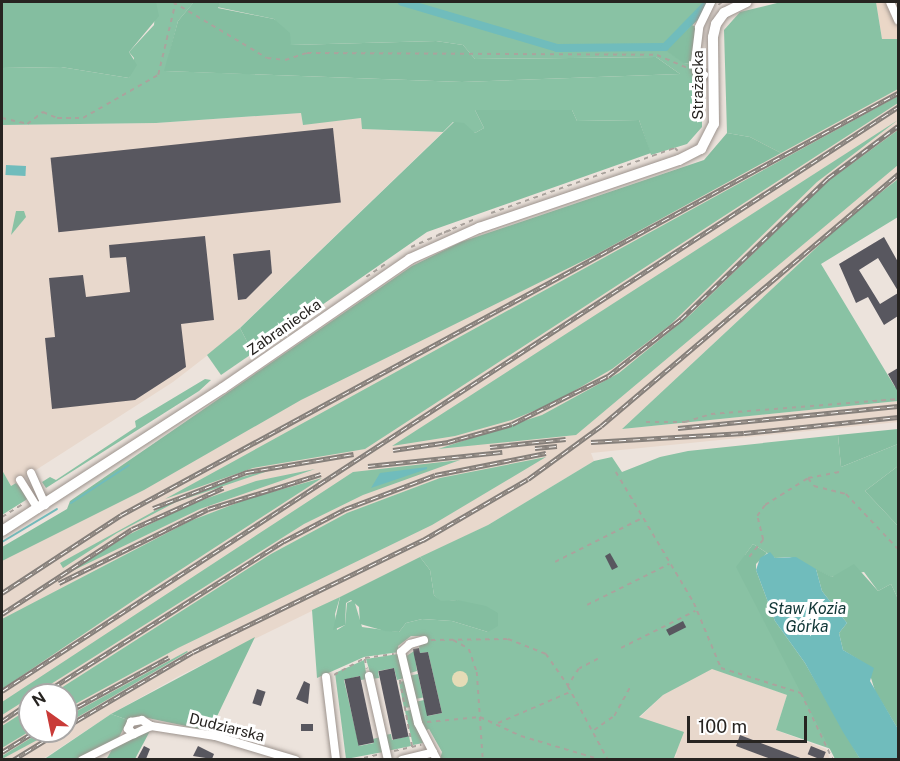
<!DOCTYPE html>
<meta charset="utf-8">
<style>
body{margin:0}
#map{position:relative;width:900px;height:761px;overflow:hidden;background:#ece3dc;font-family:"Public Sans",sans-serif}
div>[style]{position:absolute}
.commercial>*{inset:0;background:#ead7c7}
.built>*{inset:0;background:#e8d8cc}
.green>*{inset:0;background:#89c2a4;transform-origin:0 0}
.forest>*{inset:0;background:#84bea0}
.sand>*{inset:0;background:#e5dbb6}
.round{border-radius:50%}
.water>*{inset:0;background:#70bcbc;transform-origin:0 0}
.stream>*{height:2px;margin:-1px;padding:0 1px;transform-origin:1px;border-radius:1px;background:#70bcbc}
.canal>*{height:8px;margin:-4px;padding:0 4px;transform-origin:4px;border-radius:4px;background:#70bcbc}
.building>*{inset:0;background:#58575f;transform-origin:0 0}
.path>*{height:1.5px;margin-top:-0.75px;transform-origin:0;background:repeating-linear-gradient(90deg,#aaa39d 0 4.5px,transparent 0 9px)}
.roads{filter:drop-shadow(0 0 2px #9c938d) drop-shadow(0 0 2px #9c938d)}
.minor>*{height:8px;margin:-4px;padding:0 4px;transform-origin:4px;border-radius:4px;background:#fff}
.major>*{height:10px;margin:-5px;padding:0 5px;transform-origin:5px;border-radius:5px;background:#fff}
.rail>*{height:4.5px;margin-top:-2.25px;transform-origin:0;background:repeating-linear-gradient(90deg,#fff 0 7px,#857f7a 0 14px);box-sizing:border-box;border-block:2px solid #857f7a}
span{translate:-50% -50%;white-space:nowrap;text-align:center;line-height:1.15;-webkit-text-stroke:6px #fff;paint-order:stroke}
.street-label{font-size:15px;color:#272421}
.water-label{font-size:16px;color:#103636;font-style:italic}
.frame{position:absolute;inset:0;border:3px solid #272421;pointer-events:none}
.north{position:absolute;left:18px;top:683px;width:60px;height:60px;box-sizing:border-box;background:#fff;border:2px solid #a9a7a6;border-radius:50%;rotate:327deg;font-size:16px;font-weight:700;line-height:24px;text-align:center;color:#272421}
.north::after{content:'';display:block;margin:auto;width:21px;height:27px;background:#c93b38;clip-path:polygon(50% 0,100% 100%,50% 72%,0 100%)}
.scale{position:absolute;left:687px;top:716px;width:120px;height:27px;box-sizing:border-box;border:3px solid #272421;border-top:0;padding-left:8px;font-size:18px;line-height:21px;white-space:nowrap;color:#272421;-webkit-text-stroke:4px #fff;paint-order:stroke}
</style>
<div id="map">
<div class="commercial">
<i style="clip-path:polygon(876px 2px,898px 2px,898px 39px,882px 39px)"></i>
</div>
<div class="built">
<i style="clip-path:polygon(evenodd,898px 56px,898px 179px,847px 219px,622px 429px,898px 401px,898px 422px,591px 453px,594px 461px,488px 525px,179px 676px,111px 714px,43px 759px,2px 760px,2px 553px,898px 56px,30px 695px,66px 695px,66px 731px,30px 731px,30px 695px)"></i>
<i style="clip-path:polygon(301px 113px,303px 124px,361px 118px,363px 129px,443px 132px,226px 341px,173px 382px,11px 486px,2px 470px,2px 125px,156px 123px)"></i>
<i style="clip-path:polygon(712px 668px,787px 695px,776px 730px,826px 749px,830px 759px,674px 758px,677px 754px,639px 718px,663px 695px)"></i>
</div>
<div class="green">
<i style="clip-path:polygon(156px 2px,194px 2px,178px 21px,165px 71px,462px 82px,680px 74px,656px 57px,475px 59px,463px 45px,436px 41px,291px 45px,274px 19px,217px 7px,220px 2px,717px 2px,666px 50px,684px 63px,692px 64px,702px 85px,702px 127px,687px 144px,651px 155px,639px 120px,577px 121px,572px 110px,475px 110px,484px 128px,475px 133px,453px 122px,443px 132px,362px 129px,361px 118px,303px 125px,301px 113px,156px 123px,2px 125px,2px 68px,61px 67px,129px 78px,134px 58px,129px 52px,154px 25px)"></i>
<i style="clip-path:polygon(781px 2px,876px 2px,882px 39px,898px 39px,898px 89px,781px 153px,750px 137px,727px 133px,724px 30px,740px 12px)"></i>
<i style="clip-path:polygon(898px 96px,898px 103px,365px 449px,253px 468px,165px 499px)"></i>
<i style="clip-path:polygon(898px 120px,817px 182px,670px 325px,612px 369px,553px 403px,512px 420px,455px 436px,392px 446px)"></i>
<i style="clip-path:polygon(898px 130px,898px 165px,576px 435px,438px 449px,542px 415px,619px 373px,690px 315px,827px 182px)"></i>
<i style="clip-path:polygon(898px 179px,898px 217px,821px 264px,895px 387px,898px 385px,898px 401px,622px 429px,847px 219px)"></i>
<i style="clip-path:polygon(16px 211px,24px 211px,26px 217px,11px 235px)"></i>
<i style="clip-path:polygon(240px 328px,253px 353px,221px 375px,207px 355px)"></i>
<i style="clip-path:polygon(205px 379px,211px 380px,199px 391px,46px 488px,42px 482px,50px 477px,56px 480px,136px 427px,135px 421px)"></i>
<i style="clip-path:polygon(838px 435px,841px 467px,898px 444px,898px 466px,865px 491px,898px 526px,898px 599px,891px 584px,878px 591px,864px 572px,831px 577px,790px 557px,775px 558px,753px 544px,745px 555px,802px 692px,831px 749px,776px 730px,787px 695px,712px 669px,663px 695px,639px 717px,684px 732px,674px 758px,440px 759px,442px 752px,429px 729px,424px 731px,415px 702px,424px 700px,428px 716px,442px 713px,428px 652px,420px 653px,419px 646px,428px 642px,426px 636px,411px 636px,398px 646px,399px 652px,364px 657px,317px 678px,312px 610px,340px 597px,335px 614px,337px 630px,345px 625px,347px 603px,354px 600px,362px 627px,399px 632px,406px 623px,422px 619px,452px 621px,488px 632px,457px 600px,441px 602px,434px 595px,430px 570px,420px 557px,488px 525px,594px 461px,612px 457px,622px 472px,660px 457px,688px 451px)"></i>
<i style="clip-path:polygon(546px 457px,432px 525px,178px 648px,66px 709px,66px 695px,50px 695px,271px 554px,347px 513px,440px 478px)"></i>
<i style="clip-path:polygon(460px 460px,363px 495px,304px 524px,2px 715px,2px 702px,353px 472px)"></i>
<i style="clip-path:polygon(280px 467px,176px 502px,117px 533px,63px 568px,60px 563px,169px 503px,227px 481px)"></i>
<i style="clip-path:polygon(315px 469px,200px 509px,66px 574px,128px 535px,191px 504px,256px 481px)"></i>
<i style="clip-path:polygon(2px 470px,11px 486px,16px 483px,29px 498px,2px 515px)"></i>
<i style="clip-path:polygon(322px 478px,140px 596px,2px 689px,2px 619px,190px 521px,250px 498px)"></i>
<i style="clip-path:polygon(187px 651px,188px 652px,66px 724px,66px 717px)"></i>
<i style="clip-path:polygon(414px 651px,417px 671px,410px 673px,405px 657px)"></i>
<i style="clip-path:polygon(398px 654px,404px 678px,397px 680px,394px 668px,378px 671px,379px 678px,372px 679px,366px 659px)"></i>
<i style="clip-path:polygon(364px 660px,367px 679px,361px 680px,359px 676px,344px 680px,359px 746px,374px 743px,373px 739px,380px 737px,383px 752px,346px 759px,335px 673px)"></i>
<i style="left:418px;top:674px;width:24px;height:9px;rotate:78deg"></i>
<i style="clip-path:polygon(405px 681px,411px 707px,404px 708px,399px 682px)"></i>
<i style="clip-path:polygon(30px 708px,30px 731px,2px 748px,2px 726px)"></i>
<i style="clip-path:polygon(411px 710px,423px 743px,413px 745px,405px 711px)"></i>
<i style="clip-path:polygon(111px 714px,128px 720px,118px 739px,79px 759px,43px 760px)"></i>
<i style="clip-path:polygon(42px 731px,54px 731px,2px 759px,2px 756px)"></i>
<i style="clip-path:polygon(391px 734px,392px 740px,409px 736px,411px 746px,387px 751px,384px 735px)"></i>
</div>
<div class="forest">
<i style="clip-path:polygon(2px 2px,156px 2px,159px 16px,129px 52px,137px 65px,129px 78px,61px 67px,2px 68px)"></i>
<i style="clip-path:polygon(220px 2px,218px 8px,274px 19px,290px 33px,291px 45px,436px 41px,463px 45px,475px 59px,656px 57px,680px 74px,462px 82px,164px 71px,178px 21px,193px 3px)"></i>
<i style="clip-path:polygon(692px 25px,696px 27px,692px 64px,683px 63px,665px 50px)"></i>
<i style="clip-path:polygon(475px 110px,572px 110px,577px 121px,639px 120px,651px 153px,427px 232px,253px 353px,240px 328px,454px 122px,464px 123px,475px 133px,484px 128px)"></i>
<i style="clip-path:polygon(727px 133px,750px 137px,781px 153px,597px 254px,301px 400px,144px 490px,2px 561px,2px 547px,67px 509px,70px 501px,412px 266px,461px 242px,704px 160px)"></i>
<i style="clip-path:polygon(898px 429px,898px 444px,841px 467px,838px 435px)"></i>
<i style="clip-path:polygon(898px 466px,898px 526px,865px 491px)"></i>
<i style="clip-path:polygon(753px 544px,767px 553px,756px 564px,756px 570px,775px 621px,805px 663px,860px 759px,835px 759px,736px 567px)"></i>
<i style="clip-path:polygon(420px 557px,430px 570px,434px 595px,441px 601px,457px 600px,486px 606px,498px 613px,498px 626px,488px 632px,452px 621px,422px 619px,406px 623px,399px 632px,385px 631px,360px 624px,359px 607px,351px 600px,346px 603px,345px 625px,333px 630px,340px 597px)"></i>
<i style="clip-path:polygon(854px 564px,878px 591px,891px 584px,898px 599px,898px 729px,875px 691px,867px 665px,843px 650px,839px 633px,847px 623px,822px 591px,816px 569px,832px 577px)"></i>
<i style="clip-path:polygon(255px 637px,210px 731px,138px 716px,128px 720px,111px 714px)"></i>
<i style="clip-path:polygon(151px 729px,135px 759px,106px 760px,114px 746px)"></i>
</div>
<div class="sand">
<i class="round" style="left:452px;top:671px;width:16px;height:16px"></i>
</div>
<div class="water">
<i style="left:6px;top:165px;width:20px;height:10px;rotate:3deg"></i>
<i style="clip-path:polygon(427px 467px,427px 469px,371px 488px,380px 473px)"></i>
<i style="clip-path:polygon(770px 552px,775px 558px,796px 557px,816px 569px,822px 591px,847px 623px,839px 633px,843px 650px,874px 668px,870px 681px,898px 729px,898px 759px,860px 759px,843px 732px,805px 663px,775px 621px,756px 570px,760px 558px)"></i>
</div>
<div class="stream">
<i style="left:71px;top:503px;width:69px;rotate:-33.2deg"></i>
<i style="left:2px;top:542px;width:64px;rotate:-31deg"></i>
</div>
<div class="canal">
<i style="left:402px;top:2px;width:162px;rotate:16.5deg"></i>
<i style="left:557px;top:48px;width:108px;rotate:-0.5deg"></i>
<i style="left:665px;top:47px;width:57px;rotate:-45.7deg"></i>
</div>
<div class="building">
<i style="left:333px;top:128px;width:75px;height:284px;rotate:84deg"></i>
<i style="clip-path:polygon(205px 236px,214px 320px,181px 324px,186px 367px,135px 400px,52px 409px,45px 338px,55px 337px,49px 278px,83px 275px,86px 297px,130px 292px,126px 257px,110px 258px,109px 245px)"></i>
<i style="clip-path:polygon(884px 237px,898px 262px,898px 291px,878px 258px,859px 270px,880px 304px,898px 293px,898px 316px,884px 325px,868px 297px,856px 303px,839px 264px)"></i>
<i style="clip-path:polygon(270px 250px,272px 273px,246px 299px,238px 300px,233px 254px)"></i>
<i style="clip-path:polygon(898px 368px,898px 392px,888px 374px)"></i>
<i style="clip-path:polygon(610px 553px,618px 567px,612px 570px,605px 556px)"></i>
<i style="left:683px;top:621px;width:7px;height:19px;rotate:63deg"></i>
<i style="clip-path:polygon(419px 648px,420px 653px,428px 652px,442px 713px,427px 716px,414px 655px,413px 649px)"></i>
<i style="left:394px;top:668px;width:70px;height:16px;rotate:78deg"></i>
<i style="left:360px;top:676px;width:68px;height:16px;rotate:78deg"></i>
<i style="clip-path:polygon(304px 681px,310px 684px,308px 704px,296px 699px)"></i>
<i style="left:257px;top:689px;width:9px;height:15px;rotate:18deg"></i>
<i style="left:301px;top:724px;width:12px;height:7px"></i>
<i style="clip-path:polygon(740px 735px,803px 759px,771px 759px,736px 746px)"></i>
<i style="clip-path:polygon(144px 746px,150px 749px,146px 759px,137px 759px)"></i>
<i style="clip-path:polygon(198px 746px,214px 754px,212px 759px,193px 756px)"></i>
<i style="left:811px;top:746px;width:16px;height:9px;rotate:22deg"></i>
</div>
<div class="path">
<i style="left:173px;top:2px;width:109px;rotate:30.8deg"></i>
<i style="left:267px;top:58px;width:18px;rotate:6deg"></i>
<i style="left:285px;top:60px;width:23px;rotate:-18deg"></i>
<i style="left:307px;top:53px;width:350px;rotate:0.3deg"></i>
<i style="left:657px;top:55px;width:33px;rotate:23deg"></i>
<i style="left:718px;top:5px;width:5px;rotate:-37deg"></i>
<i style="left:2px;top:118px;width:26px;rotate:13deg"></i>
<i style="left:27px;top:124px;width:20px;rotate:-37deg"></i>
<i style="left:43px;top:112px;width:15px;rotate:23deg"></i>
<i style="left:57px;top:118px;width:26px"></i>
<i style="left:83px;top:118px;width:86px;rotate:-29.8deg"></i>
<i style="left:158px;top:75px;width:73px;rotate:-76.5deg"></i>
<i style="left:491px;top:213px;width:195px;rotate:-19.5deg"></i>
<i style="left:675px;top:148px;width:4px;rotate:45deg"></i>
<i style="left:438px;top:235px;width:18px;rotate:-22deg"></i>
<i style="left:411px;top:247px;width:70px;rotate:-23.6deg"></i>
<i style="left:366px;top:277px;width:23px;rotate:-34deg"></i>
<i style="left:646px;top:422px;width:39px"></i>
<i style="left:685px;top:422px;width:27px;rotate:-17deg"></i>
<i style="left:711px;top:414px;width:188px;rotate:-4.6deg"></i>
<i style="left:616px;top:472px;width:152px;rotate:59.2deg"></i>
<i style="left:694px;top:603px;width:70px;rotate:67.4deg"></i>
<i style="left:721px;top:668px;width:84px;rotate:17.4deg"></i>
<i style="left:801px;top:693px;width:74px;rotate:64.5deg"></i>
<i style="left:808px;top:478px;width:10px;rotate:53deg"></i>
<i style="left:814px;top:486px;width:33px;rotate:14deg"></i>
<i style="left:846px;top:494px;width:76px;rotate:46.6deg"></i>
<i style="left:2px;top:517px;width:26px;rotate:-32deg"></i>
<i style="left:749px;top:557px;width:22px;rotate:-51deg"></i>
<i style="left:763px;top:540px;width:25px;rotate:-104deg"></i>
<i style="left:757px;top:516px;width:14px;rotate:-54deg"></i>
<i style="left:765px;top:505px;width:51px;rotate:-32.1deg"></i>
<i style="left:808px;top:478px;width:33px;rotate:-11deg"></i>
<i style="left:555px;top:562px;width:97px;rotate:-26.8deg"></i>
<i style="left:587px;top:605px;width:92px;rotate:-26.6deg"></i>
<i style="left:431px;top:640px;width:77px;rotate:-0.7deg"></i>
<i style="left:508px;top:639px;width:41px;rotate:21.5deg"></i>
<i style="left:546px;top:654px;width:39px;rotate:55deg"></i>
<i style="left:453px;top:640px;width:18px;rotate:29deg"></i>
<i style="left:469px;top:649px;width:24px;rotate:71deg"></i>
<i style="left:477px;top:672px;width:88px;rotate:86.1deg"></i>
<i style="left:621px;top:648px;width:83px;rotate:-26.6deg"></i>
<i style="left:365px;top:659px;width:10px;rotate:79deg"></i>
<i style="left:598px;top:659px;width:21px;rotate:152deg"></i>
<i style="left:579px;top:669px;width:20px;rotate:123deg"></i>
<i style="left:568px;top:686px;width:84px;rotate:61.6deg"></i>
<i style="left:334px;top:675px;width:35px;rotate:-29deg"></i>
<i style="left:365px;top:658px;width:29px;rotate:-8deg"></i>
<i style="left:400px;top:680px;width:71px;rotate:79.5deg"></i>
<i style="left:427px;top:722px;width:53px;rotate:-5.4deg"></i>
<i style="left:480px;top:717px;width:45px;rotate:24.9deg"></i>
<i style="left:521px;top:736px;width:84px;rotate:16.5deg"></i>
<i style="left:498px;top:723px;width:78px;rotate:-23.3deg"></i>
<i style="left:594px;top:730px;width:24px;rotate:-35deg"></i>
<i style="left:614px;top:716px;width:33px;rotate:-61deg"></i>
<i style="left:394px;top:751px;width:28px;rotate:-13deg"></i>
<i style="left:355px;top:760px;width:23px;rotate:-13deg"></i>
</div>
<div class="roads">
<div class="minor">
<i style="left:890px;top:2px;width:20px;rotate:66deg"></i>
<i style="left:704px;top:75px;width:8px;rotate:-157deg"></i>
<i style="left:697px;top:72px;width:10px;rotate:-101deg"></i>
<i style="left:695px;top:62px;width:35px;rotate:-83deg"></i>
<i style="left:699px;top:27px;width:28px;rotate:-64deg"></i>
<i style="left:31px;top:473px;width:35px;rotate:66deg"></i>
<i style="left:20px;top:480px;width:34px;rotate:58deg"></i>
<i style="left:424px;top:640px;width:15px;rotate:164deg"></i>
<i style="left:410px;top:644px;width:12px;rotate:138deg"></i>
<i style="left:401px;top:652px;width:73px;rotate:76.5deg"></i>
<i style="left:418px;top:723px;width:42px;rotate:62.8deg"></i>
<i style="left:369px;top:676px;width:86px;rotate:77.3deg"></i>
<i style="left:326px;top:677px;width:84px;rotate:83.1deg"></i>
<i style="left:151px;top:726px;width:19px;rotate:155deg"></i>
<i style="left:134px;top:734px;width:8px;rotate:-140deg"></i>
<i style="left:128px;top:729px;width:8px;rotate:-67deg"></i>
<i style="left:131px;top:722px;width:11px;rotate:-10deg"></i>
<i style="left:142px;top:720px;width:11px;rotate:34deg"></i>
<i style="left:151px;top:726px;width:65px;rotate:8.9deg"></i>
<i style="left:215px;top:736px;width:84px;rotate:16.7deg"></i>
<i style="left:82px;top:760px;width:58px;rotate:-26.6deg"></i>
<i style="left:402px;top:760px;width:32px;rotate:-14deg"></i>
</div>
<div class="major">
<i style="left:2px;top:531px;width:263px;rotate:-32.9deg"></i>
<i style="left:223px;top:388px;width:227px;rotate:-34.6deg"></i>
<i style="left:410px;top:259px;width:76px;rotate:-24.2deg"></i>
<i style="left:479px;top:228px;width:211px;rotate:-18.8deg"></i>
<i style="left:679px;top:160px;width:25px;rotate:-27deg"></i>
<i style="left:701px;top:149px;width:28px;rotate:-63deg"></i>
<i style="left:714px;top:124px;width:87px;rotate:-90.7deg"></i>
<i style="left:713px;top:37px;width:13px;rotate:-77deg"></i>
<i style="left:716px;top:24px;width:14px;rotate:-54deg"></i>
<i style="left:724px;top:13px;width:25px;rotate:-26deg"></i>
</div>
</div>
<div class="rail">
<i style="left:678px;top:428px;width:221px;rotate:-5.7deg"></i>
<i style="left:591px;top:442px;width:153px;rotate:-3.4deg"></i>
<i style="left:744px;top:433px;width:155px;rotate:-5.9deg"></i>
<i style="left:490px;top:447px;width:76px;rotate:-6deg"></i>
<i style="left:535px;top:448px;width:22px;rotate:-5deg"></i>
<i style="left:393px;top:450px;width:56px;rotate:-8.3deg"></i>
<i style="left:448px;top:442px;width:66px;rotate:-15.7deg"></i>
<i style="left:512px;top:424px;width:107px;rotate:-26.6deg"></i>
<i style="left:608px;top:376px;width:93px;rotate:-38deg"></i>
<i style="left:681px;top:319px;width:204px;rotate:-43.8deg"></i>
<i style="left:828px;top:178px;width:87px;rotate:-36.6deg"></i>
<i style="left:368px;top:466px;width:135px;rotate:-6deg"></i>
<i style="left:153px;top:508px;width:101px;rotate:-21deg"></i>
<i style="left:247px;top:472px;width:108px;rotate:-9.6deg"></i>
<i style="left:59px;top:583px;width:166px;rotate:-26.4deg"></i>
<i style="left:208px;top:509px;width:118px;rotate:-17.2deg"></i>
<i style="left:2px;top:593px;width:142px;rotate:-33.2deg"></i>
<i style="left:121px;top:515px;width:884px;rotate:-28.51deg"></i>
<i style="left:2px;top:614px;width:155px;rotate:-33.2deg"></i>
<i style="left:132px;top:529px;width:100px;rotate:-24.3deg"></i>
<i style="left:2px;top:691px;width:1070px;rotate:-33.1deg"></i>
<i style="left:41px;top:695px;width:288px;rotate:-32.4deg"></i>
<i style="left:284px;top:541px;width:69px;rotate:-27.7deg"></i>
<i style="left:345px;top:509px;width:96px;rotate:-20.7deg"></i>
<i style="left:435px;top:475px;width:113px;rotate:-11.2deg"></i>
<i style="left:66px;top:713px;width:117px;rotate:-28.5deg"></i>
<i style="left:2px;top:721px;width:34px;rotate:-34deg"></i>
<i style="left:66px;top:727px;width:147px;rotate:-30.6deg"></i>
<i style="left:193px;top:652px;width:256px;rotate:-26deg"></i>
<i style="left:423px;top:540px;width:121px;rotate:-30.2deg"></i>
<i style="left:528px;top:479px;width:90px;rotate:-36deg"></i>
<i style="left:601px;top:426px;width:390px;rotate:-40.3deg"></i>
<i style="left:2px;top:752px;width:40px;rotate:-32deg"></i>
<i style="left:13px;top:760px;width:55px;rotate:-31.7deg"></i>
</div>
<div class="street-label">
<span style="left:698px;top:85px;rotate:-90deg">Strażacka</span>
<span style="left:284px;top:327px;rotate:-35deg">Zabraniecka</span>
<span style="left:227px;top:727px;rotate:14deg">Dudziarska</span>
</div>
<div class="water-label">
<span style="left:807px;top:618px">Staw Kozia<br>Górka</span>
</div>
<div class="frame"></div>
<div class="north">N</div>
<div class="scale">100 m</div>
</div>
